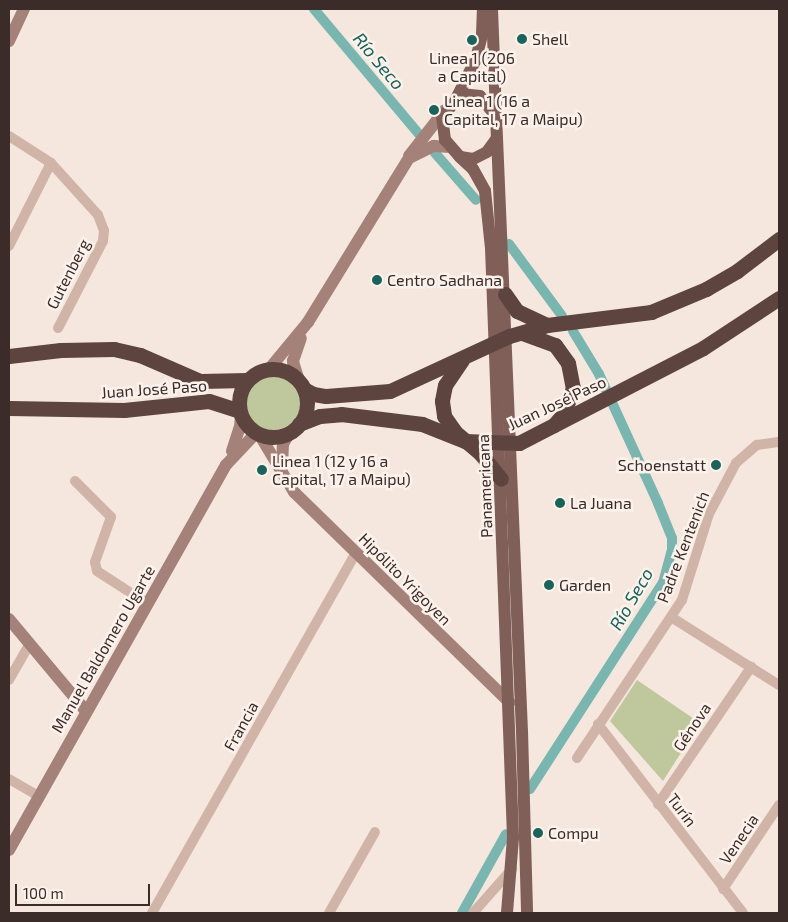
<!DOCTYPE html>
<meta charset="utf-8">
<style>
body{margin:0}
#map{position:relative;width:788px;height:922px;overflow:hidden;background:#f5e7de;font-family:"Exo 2",sans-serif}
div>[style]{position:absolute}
.green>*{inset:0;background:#bfc79c}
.round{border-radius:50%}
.canal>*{height:10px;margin:-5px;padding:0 5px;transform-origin:5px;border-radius:5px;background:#79b6af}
.street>*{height:10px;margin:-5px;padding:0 5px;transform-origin:5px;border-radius:5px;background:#d0b4a8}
.secondary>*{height:12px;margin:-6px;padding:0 6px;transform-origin:6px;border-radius:6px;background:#a48179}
.primary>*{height:12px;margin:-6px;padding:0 6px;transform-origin:6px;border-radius:6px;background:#7f5f58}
.highway>*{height:15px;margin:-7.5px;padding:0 7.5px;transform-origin:7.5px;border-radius:7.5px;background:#5e443f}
.highway>.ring{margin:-7.5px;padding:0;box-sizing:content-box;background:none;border:15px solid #5e443f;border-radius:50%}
.dots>*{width:14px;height:14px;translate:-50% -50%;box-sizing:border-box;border:2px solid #fcf2ec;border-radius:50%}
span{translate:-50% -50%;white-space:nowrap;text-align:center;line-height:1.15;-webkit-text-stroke:5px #fcf2ec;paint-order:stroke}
.poi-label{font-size:16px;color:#3c2c29}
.left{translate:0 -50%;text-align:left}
.right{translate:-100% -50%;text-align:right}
.street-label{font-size:16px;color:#3c2c29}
.water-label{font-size:18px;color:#19635b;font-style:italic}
.frame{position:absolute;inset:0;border:10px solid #3c2c29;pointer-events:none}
.scale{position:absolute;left:15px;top:884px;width:135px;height:22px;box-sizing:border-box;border:2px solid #3c2c29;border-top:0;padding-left:6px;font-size:15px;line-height:18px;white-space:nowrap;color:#3c2c29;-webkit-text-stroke:4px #fcf2ec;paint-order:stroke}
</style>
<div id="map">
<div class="green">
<i class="round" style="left:245px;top:374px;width:56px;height:56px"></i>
<i style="clip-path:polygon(637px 680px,700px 723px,663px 781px,610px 721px)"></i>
</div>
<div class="canal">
<i style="left:314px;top:9px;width:163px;rotate:50deg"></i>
<i style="left:435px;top:153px;width:62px;rotate:48.9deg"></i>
<i style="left:509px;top:244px;width:89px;rotate:53.6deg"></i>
<i style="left:530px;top:789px;width:245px;rotate:-57.2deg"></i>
<i style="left:663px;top:583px;width:35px;rotate:-75deg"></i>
<i style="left:672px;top:549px;width:11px;rotate:-90deg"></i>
<i style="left:672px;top:538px;width:38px;rotate:-112deg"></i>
<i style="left:658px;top:503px;width:142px;rotate:-114.6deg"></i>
<i style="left:599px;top:374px;width:50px;rotate:-121.2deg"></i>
<i style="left:462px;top:913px;width:90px;rotate:-60.9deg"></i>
</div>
<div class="street">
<i style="left:9px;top:136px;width:50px;rotate:32.7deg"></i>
<i style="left:51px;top:163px;width:70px;rotate:47.9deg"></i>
<i style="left:98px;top:215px;width:17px;rotate:69deg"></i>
<i style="left:104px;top:231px;width:10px;rotate:96deg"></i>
<i style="left:103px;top:241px;width:98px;rotate:117.3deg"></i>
<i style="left:9px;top:246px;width:93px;rotate:-63.2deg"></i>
<i style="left:75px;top:481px;width:51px;rotate:45deg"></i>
<i style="left:111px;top:517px;width:48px;rotate:109.6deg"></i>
<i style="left:95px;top:562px;width:9px;rotate:77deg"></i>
<i style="left:97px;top:571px;width:61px;rotate:32.9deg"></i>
<i style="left:671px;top:617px;width:128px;rotate:32.2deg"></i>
<i style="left:9px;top:680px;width:40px;rotate:-60.3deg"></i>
<i style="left:598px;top:724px;width:238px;rotate:52.5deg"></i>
<i style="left:577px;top:758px;width:190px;rotate:-56.4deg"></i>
<i style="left:682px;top:600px;width:90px;rotate:-72.6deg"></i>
<i style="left:709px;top:514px;width:58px;rotate:-62.1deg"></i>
<i style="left:736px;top:463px;width:28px;rotate:-41deg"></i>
<i style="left:757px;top:445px;width:22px;rotate:-8deg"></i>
<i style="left:9px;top:779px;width:34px;rotate:30deg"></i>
<i style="left:658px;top:804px;width:166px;rotate:-55.8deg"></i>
<i style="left:723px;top:889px;width:101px;rotate:-56.3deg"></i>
<i style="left:152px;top:913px;width:414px;rotate:-60.5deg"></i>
<i style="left:329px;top:913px;width:93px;rotate:-60.4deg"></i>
<i style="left:473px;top:913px;width:59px;rotate:-48.4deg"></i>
</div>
<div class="secondary">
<i style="left:9px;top:41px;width:35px;rotate:-65deg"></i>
<i style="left:409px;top:156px;width:58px;rotate:-52deg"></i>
<i style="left:270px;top:368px;width:60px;rotate:-50.4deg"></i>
<i style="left:308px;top:322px;width:193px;rotate:-58.4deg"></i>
<i style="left:409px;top:158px;width:28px;rotate:-26deg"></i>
<i style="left:434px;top:146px;width:16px;rotate:4deg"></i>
<i style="left:299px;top:381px;width:21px;rotate:-107deg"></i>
<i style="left:293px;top:361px;width:24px;rotate:-71deg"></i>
<i style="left:259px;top:434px;width:68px;rotate:58.9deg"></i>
<i style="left:294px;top:492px;width:301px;rotate:44.3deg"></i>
<i style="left:232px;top:451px;width:25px;rotate:-72deg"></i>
<i style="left:240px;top:427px;width:12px;rotate:-85deg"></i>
<i style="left:282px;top:470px;width:26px;rotate:-88deg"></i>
<i style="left:283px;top:444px;width:14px;rotate:-60deg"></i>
<i style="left:9px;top:619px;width:120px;rotate:50.1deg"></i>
<i style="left:9px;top:850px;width:442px;rotate:-60.6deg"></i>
<i style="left:226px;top:465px;width:44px;rotate:-46.8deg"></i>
</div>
<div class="primary">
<i style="left:492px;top:9px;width:129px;rotate:87.8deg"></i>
<i style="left:497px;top:138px;width:17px;rotate:126deg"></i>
<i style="left:487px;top:152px;width:16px;rotate:153deg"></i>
<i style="left:473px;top:159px;width:13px;rotate:-171deg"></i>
<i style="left:460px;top:157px;width:23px;rotate:-131deg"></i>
<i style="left:445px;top:140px;width:23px;rotate:-97deg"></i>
<i style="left:442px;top:117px;width:30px;rotate:-50deg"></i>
<i style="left:461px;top:94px;width:19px;rotate:6deg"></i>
<i style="left:480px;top:96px;width:24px;rotate:52deg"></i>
<i style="left:457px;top:97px;width:42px;rotate:-63.4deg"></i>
<i style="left:476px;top:59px;width:25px;rotate:-76deg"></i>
<i style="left:482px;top:35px;width:26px;rotate:-88deg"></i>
<i style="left:497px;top:138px;width:594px;rotate:87.59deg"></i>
<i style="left:522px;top:731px;width:182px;rotate:88.4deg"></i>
<i style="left:460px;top:157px;width:18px;rotate:43deg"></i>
<i style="left:473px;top:169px;width:25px;rotate:61deg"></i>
<i style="left:485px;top:191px;width:57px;rotate:84deg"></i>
<i style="left:491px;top:248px;width:590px;rotate:87.86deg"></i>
<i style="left:513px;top:838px;width:75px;rotate:94.6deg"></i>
</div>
<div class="highway">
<i style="left:505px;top:294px;width:21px;rotate:55deg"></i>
<i style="left:517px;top:311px;width:33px;rotate:25deg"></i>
<i style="left:522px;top:333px;width:35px;rotate:20deg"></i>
<i style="left:555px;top:345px;width:22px;rotate:54deg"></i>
<i style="left:568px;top:363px;width:25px;rotate:79deg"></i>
<i style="left:573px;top:388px;width:27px;rotate:110deg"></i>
<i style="left:564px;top:413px;width:16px;rotate:130deg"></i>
<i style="left:9px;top:356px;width:52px;rotate:-6.6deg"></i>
<i style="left:61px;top:350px;width:53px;rotate:-1.1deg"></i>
<i style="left:114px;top:349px;width:27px;rotate:13deg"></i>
<i style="left:140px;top:355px;width:65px;rotate:23.4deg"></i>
<i style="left:200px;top:381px;width:47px;rotate:-1.2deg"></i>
<i style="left:462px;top:360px;width:30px;rotate:124deg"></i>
<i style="left:445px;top:385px;width:16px;rotate:101deg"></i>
<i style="left:442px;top:401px;width:15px;rotate:82deg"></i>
<i style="left:444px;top:416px;width:19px;rotate:55deg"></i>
<i style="left:455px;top:432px;width:33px;rotate:40deg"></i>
<i style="left:480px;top:453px;width:33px;rotate:51deg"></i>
<i class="ring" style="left:239px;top:369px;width:53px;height:53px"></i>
<i style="left:304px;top:389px;width:10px;rotate:29deg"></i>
<i style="left:313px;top:394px;width:13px;rotate:9deg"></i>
<i style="left:326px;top:396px;width:64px;rotate:-4.5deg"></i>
<i style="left:390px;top:391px;width:131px;rotate:-24.8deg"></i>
<i style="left:509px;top:336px;width:40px;rotate:-16deg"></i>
<i style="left:547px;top:325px;width:105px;rotate:-7.1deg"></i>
<i style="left:651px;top:312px;width:60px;rotate:-22.7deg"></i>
<i style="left:706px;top:289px;width:36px;rotate:-30deg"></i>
<i style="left:737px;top:271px;width:53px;rotate:-37.3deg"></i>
<i style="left:9px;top:408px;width:115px;rotate:1deg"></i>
<i style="left:124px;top:410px;width:85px;rotate:-6deg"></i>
<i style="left:209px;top:401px;width:32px;rotate:18deg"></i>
<i style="left:299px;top:424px;width:22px;rotate:-21deg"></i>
<i style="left:320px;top:416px;width:21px;rotate:-5deg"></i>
<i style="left:341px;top:414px;width:82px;rotate:7deg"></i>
<i style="left:422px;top:424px;width:46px;rotate:21.6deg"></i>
<i style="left:465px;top:441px;width:54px;rotate:2.1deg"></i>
<i style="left:519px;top:443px;width:207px;rotate:-27.3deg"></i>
<i style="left:703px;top:348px;width:91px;rotate:-33.3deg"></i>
</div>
<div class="dots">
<i style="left:522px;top:39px;background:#19635b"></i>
<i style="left:472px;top:40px;background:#19635b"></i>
<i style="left:434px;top:110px;background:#19635b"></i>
<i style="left:377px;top:280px;background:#19635b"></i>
<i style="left:716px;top:465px;background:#19635b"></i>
<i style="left:262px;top:470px;background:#19635b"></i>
<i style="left:560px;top:503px;background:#19635b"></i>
<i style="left:549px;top:585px;background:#19635b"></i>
<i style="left:538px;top:833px;background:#19635b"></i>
</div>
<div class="poi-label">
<span class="left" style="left:532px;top:39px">Shell</span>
<span style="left:472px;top:67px">Linea 1 (206<br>a Capital)</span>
<span class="left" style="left:444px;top:110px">Linea 1 (16 a<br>Capital, 17 a Maipu)</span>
<span class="left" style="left:387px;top:280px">Centro Sadhana</span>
<span class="left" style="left:272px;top:470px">Linea 1 (12 y 16 a<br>Capital, 17 a Maipu)</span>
<span class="right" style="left:706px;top:465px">Schoenstatt</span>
<span class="left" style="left:570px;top:503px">La Juana</span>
<span class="left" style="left:559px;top:585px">Garden</span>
<span class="left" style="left:548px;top:833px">Compu</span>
</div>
<div class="street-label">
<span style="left:68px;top:274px;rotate:-63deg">Gutenberg</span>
<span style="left:154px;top:389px;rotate:-4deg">Juan José Paso</span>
<span style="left:557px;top:403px;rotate:-25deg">Juan José Paso</span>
<span style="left:485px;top:486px;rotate:-92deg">Panamericana</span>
<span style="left:683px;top:547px;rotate:-69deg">Padre Kentenich</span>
<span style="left:405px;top:579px;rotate:45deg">Hipólito Yrigoyen</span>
<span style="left:103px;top:649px;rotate:-60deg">Manuel Baldomero Ugarte</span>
<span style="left:241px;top:726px;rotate:-61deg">Francia</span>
<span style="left:692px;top:727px;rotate:-56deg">Génova</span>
<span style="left:682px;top:810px;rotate:53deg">Turín</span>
<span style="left:739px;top:839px;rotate:-56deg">Venecia</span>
</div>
<div class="water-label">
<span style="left:379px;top:61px;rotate:50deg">Río Seco</span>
<span style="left:631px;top:599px;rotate:-60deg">Río Seco</span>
</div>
<div class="frame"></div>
<div class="scale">100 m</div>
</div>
